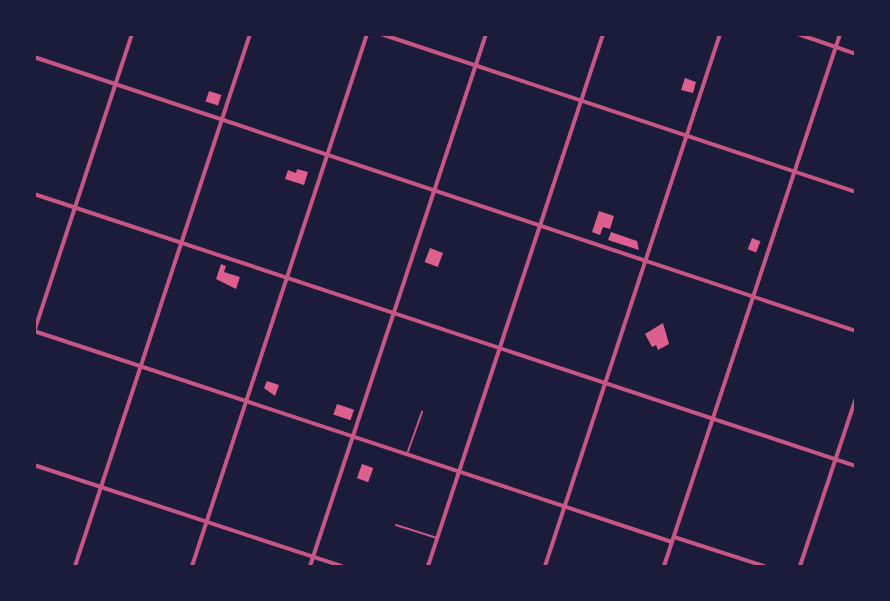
<!DOCTYPE html>
<style>
body{margin:0}
#map{position:relative;width:890px;height:601px;overflow:hidden;background:#1b1b3a;font-family:Montserrat,sans-serif}
div>[style]{position:absolute}
.building>*{inset:0;background:#dd5f8e;transform-origin:0 0}
.service>*{height:2px;margin:-1px;padding:0 1px;transform-origin:1px;border-radius:1px;background:#c65784}
.minor>*{height:4px;margin:-2px;padding:0 2px;transform-origin:2px;border-radius:2px;background:#c65784}
span{translate:-50% -50%;white-space:nowrap;text-align:center;line-height:1.15;-webkit-text-stroke:4.5px #1b1b3a;paint-order:stroke}
.frame{position:absolute;inset:0;border:36px solid #1b1b3a;pointer-events:none}
</style>
<div id="map">
<div class="building">
<i style="clip-path:polygon(685px 78px,696px 82px,693px 93px,681px 90px)"></i>
<i style="left:209px;top:91px;width:13px;height:11px;rotate:18deg"></i>
<i style="clip-path:polygon(297px 169px,308px 172px,304px 185px,285px 179px,288px 170px,296px 173px)"></i>
<i style="clip-path:polygon(599px 211px,614px 216px,610px 229px,603px 227px,600px 235px,592px 232px)"></i>
<i style="clip-path:polygon(611px 232px,637px 241px,639px 250px,608px 240px)"></i>
<i style="left:752px;top:238px;width:9px;height:12px;rotate:21deg"></i>
<i style="left:430px;top:248px;width:14px;height:15px;rotate:21deg"></i>
<i style="clip-path:polygon(221px 264px,226px 266px,224px 272px,240px 277px,236px 289px,216px 279px)"></i>
<i style="clip-path:polygon(663px 323px,669px 344px,658px 350px,656px 345px,652px 347px,645px 334px)"></i>
<i style="clip-path:polygon(267px 381px,279px 385px,275px 396px,264px 388px)"></i>
<i style="left:337px;top:404px;width:18px;height:11px;rotate:19deg"></i>
<i style="left:362px;top:464px;width:12px;height:15px;rotate:20deg"></i>
</div>
<div class="service">
<i style="left:407px;top:454px;width:45px;rotate:-70.3deg"></i>
<i style="left:396px;top:525px;width:43px;rotate:17.6deg"></i>
</div>
<div class="minor">
<i style="left:381px;top:34px;width:501px;rotate:18.4deg"></i>
<i style="left:798px;top:34px;width:61px;rotate:19deg"></i>
<i style="left:34px;top:57px;width:866px;rotate:18.43deg"></i>
<i style="left:34px;top:194px;width:866px;rotate:18.31deg"></i>
<i style="left:34px;top:331px;width:672px;rotate:18.3deg"></i>
<i style="left:34px;top:332px;width:314px;rotate:-71.8deg"></i>
<i style="left:34px;top:465px;width:324px;rotate:18.2deg"></i>
<i style="left:674px;top:537px;width:95px;rotate:17.9deg"></i>
<i style="left:75px;top:566px;width:560px;rotate:-71.79deg"></i>
<i style="left:192px;top:566px;width:560px;rotate:-71.79deg"></i>
<i style="left:310px;top:566px;width:560px;rotate:-71.69deg"></i>
<i style="left:428px;top:566px;width:560px;rotate:-71.79deg"></i>
<i style="left:545px;top:566px;width:560px;rotate:-71.79deg"></i>
<i style="left:664px;top:566px;width:560px;rotate:-71.69deg"></i>
<i style="left:800px;top:566px;width:177px;rotate:-71.6deg"></i>
</div>
<div class="frame"></div>
</div>
